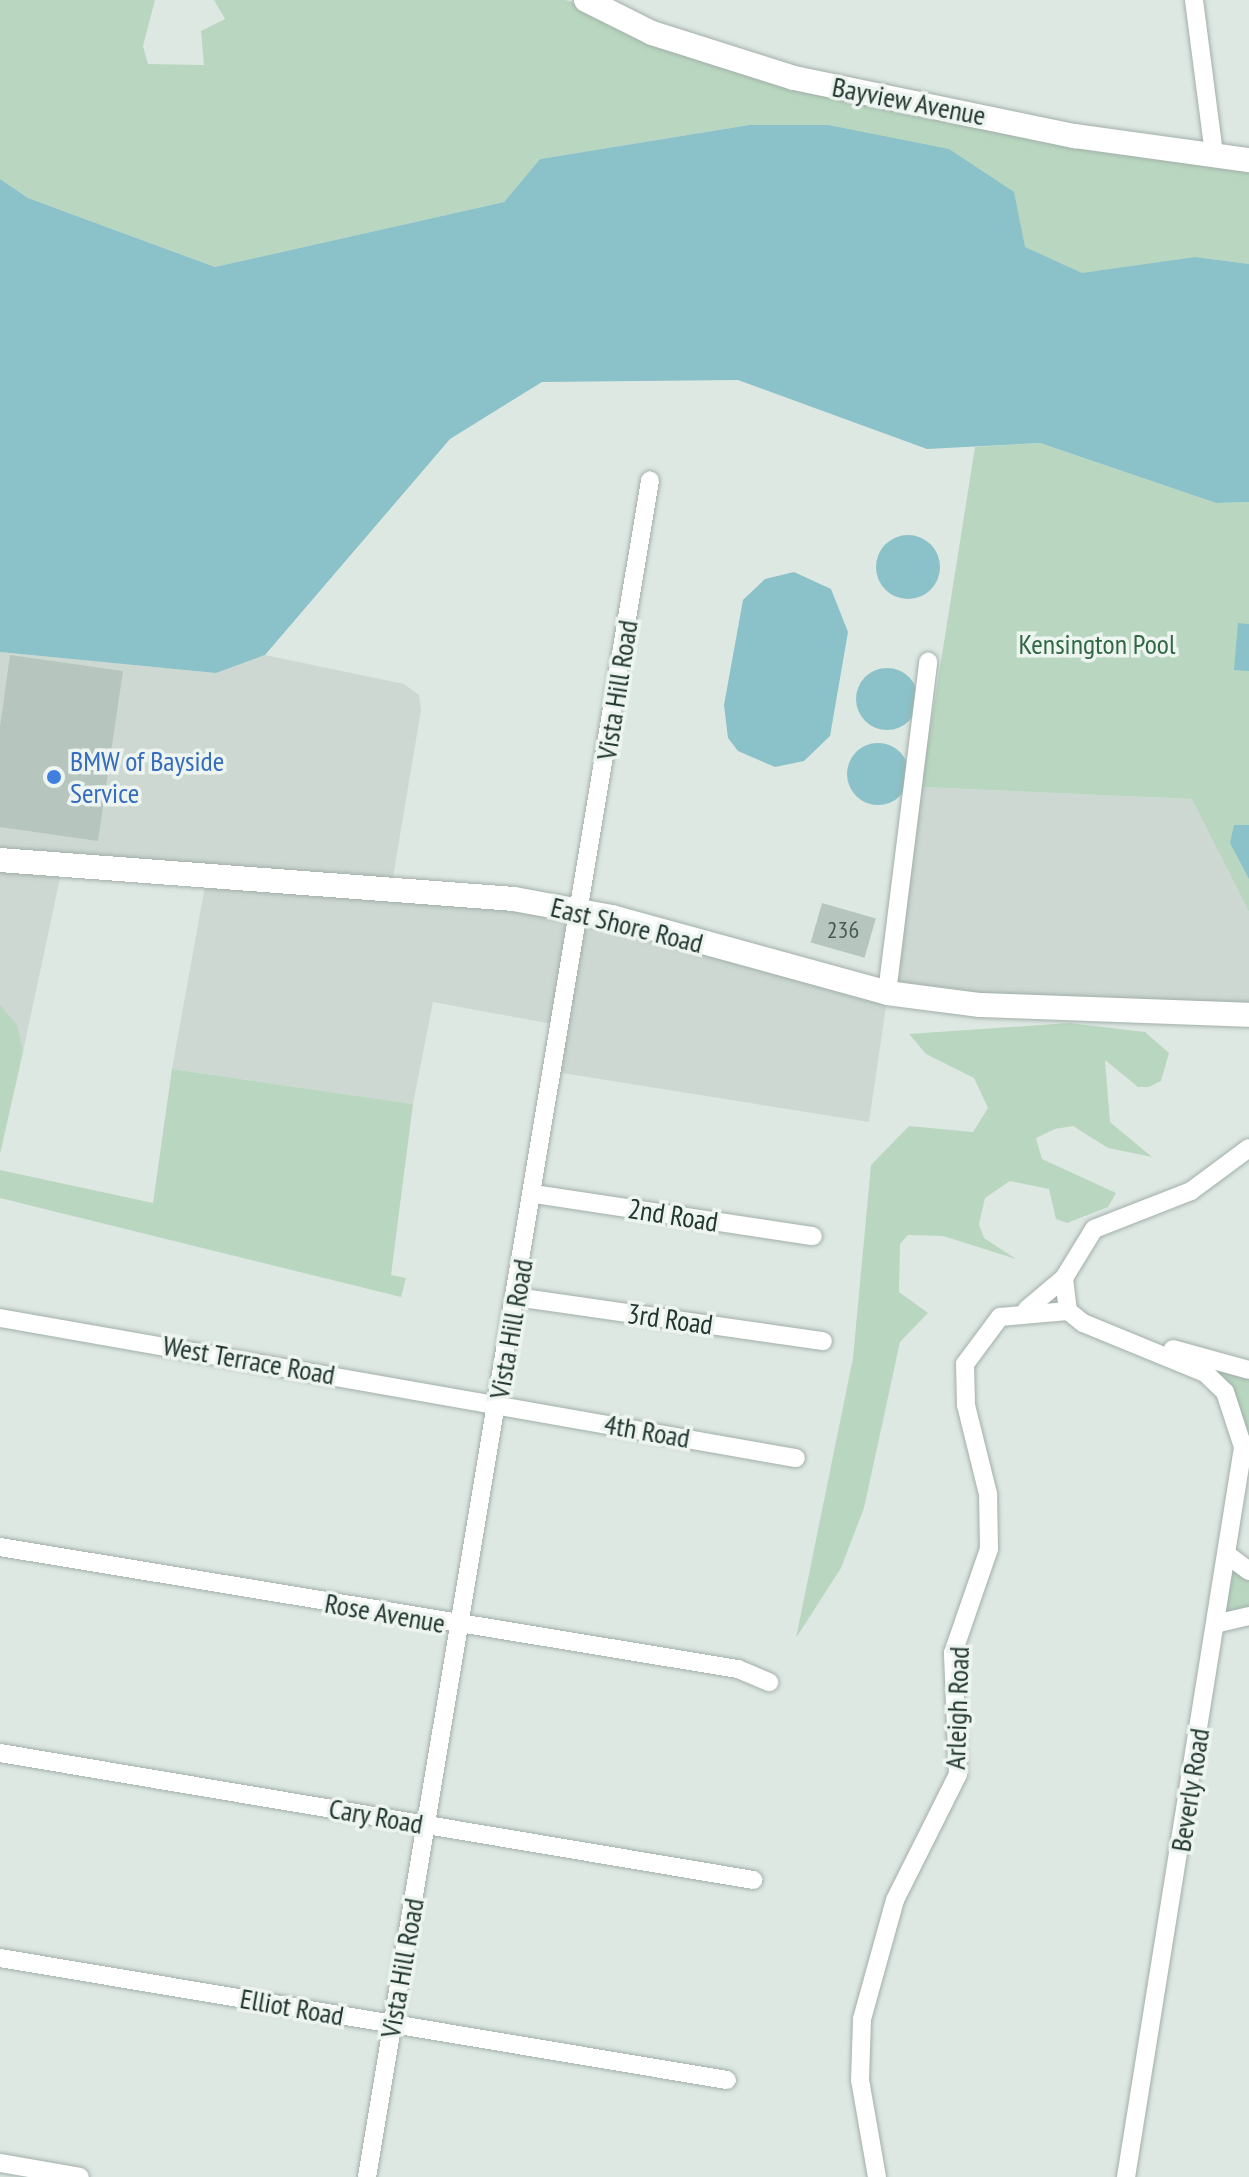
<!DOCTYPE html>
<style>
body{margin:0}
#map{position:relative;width:1249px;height:2177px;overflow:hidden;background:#dee8e3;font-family:"PT Sans Narrow",sans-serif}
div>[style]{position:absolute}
.built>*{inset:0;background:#cdd8d2}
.green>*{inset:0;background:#b9d7c0}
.water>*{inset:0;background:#8bc1c8}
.round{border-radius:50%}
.building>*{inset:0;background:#b7c5bf;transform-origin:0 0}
.roads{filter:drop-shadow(0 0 2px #a2afa9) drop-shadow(0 0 2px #a2afa9)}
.street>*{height:18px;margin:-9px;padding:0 9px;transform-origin:9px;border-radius:9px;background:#fff}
.secondary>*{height:24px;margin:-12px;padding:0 12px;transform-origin:12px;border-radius:12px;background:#fff}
.dots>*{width:22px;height:22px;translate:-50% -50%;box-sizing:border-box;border:4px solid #eef5f1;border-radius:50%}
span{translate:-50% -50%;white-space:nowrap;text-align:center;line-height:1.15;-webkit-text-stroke:7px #eef5f1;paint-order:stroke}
.number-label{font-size:24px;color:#465a53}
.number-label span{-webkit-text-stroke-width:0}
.street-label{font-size:28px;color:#21362f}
.park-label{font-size:28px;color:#306844}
.shop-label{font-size:28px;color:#366cbe}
.left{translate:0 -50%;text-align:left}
</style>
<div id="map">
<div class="built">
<i style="clip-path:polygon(0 652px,216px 673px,265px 655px,404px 684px,419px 695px,421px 710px,391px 889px,512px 899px,887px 993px,921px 787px,1192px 799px,1249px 912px,1249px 1015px,888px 993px,869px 1122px,556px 1072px,563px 1026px,433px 1002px,413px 1104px,172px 1069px,207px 875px,63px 864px,23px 1052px,0 1047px)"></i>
</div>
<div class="green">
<i style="clip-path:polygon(0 0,155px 0,143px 46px,148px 64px,204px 65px,201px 31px,225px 19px,214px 0,566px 0,753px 67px,1249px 160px,1249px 264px,1195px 257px,1083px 274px,1024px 247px,1013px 192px,749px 125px,540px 159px,504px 202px,215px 267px,28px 198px,0 179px)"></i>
<i style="clip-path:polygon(1040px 443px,1216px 503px,1249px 502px,1249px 912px,1192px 799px,921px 787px,975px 447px)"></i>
<i style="clip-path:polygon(0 1005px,17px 1025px,23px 1052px,0 1154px)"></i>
<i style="clip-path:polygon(1069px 1023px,1145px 1032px,1169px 1053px,1161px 1081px,1149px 1087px,1138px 1087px,1105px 1060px,1110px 1122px,1152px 1157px,1108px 1148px,1073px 1126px,1055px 1129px,1036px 1138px,1042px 1159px,1116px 1193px,1108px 1207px,1067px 1223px,1056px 1219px,1049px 1189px,1010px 1181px,985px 1198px,979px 1224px,984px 1238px,1016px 1259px,943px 1236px,908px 1235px,900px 1244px,899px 1292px,928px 1313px,900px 1342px,864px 1508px,841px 1568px,796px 1638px,853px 1358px,871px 1165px,909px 1126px,973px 1132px,988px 1108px,974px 1078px,926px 1054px,909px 1034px)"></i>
<i style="clip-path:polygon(172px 1069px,413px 1104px,391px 1275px,406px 1278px,401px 1297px,0 1198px,0 1170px,153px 1203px)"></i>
<i style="clip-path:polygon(1171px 1349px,1249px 1370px,1249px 1438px,1237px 1417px)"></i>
<i style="clip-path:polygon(1229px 1556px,1249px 1571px,1249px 1616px,1219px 1623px)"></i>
</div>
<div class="water">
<i style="clip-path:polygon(749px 125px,828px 125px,949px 149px,1014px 192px,1025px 247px,1082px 273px,1195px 257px,1249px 264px,1249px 502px,1216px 503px,1040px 443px,927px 449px,738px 380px,542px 382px,450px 439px,265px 655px,216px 673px,0 652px,0 179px,28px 198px,215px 267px,504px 202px,540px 159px)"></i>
<i class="round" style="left:876px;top:535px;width:64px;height:64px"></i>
<i style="clip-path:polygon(794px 572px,831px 589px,848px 632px,830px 736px,804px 761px,775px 767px,738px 751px,728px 738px,724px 705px,743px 600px,765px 579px)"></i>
<i style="clip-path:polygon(1238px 623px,1249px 624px,1249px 671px,1234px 670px)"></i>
<i class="round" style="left:856px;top:668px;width:62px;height:62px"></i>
<i class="round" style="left:847px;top:743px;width:62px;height:62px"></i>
<i style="clip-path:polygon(1234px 825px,1249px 825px,1249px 879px,1230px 843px)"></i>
</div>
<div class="building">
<i style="clip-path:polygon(10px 655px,123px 671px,98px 841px,0 827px,0 727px)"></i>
<i style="left:822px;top:903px;width:56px;height:41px;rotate:16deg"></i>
</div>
<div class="roads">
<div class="street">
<i style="left:1194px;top:0;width:156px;rotate:82.6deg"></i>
<i style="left:887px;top:993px;width:334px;rotate:-82.9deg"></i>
<i style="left:534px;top:1194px;width:282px;rotate:8.6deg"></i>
<i style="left:516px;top:1297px;width:310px;rotate:8.2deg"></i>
<i style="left:1027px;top:1309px;width:48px;rotate:-40deg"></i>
<i style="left:0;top:1318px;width:808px;rotate:9.98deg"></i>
<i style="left:1173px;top:1349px;width:79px;rotate:15.4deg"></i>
<i style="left:0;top:1547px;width:748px;rotate:9.39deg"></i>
<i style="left:738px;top:1669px;width:34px;rotate:23deg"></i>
<i style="left:1229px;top:1556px;width:25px;rotate:37deg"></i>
<i style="left:1219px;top:1623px;width:31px;rotate:-13deg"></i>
<i style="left:0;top:1753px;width:764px;rotate:9.57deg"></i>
<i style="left:0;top:1958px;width:737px;rotate:9.53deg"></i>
<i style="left:0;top:2163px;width:81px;rotate:9.9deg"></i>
<i style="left:367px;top:2177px;width:1720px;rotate:-80.53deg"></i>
<i style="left:877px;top:2177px;width:98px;rotate:-99.9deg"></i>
<i style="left:860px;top:2080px;width:61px;rotate:-88.1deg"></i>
<i style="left:862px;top:2019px;width:123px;rotate:-74.5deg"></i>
<i style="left:895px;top:1900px;width:141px;rotate:-63.4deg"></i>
<i style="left:958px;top:1774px;width:121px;rotate:-92.4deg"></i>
<i style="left:953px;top:1653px;width:110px;rotate:-70.9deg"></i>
<i style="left:989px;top:1549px;width:55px;rotate:-91deg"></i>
<i style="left:988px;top:1494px;width:92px;rotate:-103.9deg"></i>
<i style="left:966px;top:1405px;width:41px;rotate:-91.4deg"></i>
<i style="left:965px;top:1364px;width:59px;rotate:-53.3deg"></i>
<i style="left:1000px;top:1317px;width:68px;rotate:-5deg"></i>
<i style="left:1126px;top:2177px;width:739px;rotate:-80.89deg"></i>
<i style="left:1243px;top:1447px;width:58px;rotate:-108.1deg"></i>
<i style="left:1225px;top:1392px;width:28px;rotate:-136deg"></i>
<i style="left:1205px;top:1373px;width:132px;rotate:-157.7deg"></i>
<i style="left:1083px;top:1323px;width:19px;rotate:-141deg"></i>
<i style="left:1068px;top:1311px;width:33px;rotate:-97deg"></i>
<i style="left:1064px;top:1278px;width:57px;rotate:-58.5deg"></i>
<i style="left:1094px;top:1229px;width:104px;rotate:-21.4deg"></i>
<i style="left:1191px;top:1191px;width:72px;rotate:-36.6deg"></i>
</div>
<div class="secondary">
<i style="left:586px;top:0;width:74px;rotate:26.6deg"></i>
<i style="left:652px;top:33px;width:149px;rotate:17.6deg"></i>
<i style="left:794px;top:78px;width:287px;rotate:11.7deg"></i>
<i style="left:1075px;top:136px;width:176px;rotate:7.9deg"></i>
<i style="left:0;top:860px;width:515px;rotate:4.34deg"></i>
<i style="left:514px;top:899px;width:100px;rotate:10.4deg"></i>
<i style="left:612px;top:917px;width:285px;rotate:15.4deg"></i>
<i style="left:887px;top:993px;width:94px;rotate:7.4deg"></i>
<i style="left:980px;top:1005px;width:269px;rotate:2.1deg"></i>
</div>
</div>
<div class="dots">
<i style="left:54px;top:777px;background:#3f7fe0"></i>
</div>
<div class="number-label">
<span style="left:843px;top:930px">236</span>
</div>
<div class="street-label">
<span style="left:909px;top:101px;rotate:11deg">Bayview Avenue</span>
<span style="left:617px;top:690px;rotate:-81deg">Vista Hill Road</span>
<span style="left:627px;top:925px;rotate:14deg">East Shore Road</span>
<span style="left:673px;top:1215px;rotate:9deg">2nd Road</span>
<span style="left:670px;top:1319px;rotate:8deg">3rd Road</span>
<span style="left:511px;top:1329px;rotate:-80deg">Vista Hill Road</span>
<span style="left:249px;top:1360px;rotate:10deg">West Terrace Road</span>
<span style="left:647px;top:1431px;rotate:10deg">4th Road</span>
<span style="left:385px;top:1613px;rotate:10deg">Rose Avenue</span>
<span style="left:957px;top:1708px;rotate:-88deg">Arleigh Road</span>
<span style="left:1190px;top:1790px;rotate:-81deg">Beverly Road</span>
<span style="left:376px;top:1816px;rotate:10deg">Cary Road</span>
<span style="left:402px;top:1968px;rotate:-80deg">Vista Hill Road</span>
<span style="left:292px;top:2007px;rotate:10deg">Elliot Road</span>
</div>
<div class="park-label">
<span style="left:1097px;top:644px">Kensington Pool</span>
</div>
<div class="shop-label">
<span class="left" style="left:70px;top:777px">BMW of Bayside<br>Service</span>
</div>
</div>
